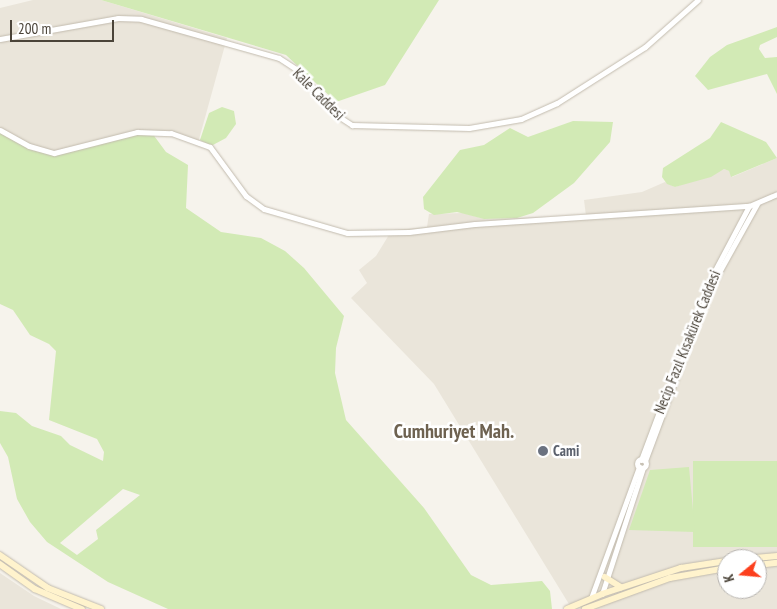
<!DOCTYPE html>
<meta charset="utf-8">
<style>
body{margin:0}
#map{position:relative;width:777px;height:609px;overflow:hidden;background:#f6f3ec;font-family:"PT Sans Narrow",sans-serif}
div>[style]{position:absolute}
.residential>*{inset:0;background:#eae5da}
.green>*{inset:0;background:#d2eab5;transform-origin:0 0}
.roads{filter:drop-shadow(0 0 1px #c2bbae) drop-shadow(0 0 1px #c2bbae)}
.tertiary>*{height:5px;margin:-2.5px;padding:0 2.5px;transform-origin:2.5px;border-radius:2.5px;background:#fff}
.tertiary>.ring{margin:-2.5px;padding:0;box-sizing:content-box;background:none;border:5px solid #fff;border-radius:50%}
.secondary>*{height:5.5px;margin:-2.75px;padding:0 2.75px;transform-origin:2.75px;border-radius:2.75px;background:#fff3cd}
.dots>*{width:14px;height:14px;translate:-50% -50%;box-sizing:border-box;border:2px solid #fff;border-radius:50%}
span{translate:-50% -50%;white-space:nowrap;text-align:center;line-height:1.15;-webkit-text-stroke:5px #fff;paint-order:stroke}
.street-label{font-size:15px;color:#4b4439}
.worship-label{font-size:15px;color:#5b616d;font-weight:700}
.left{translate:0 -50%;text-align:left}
.district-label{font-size:20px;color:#6e6250;font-weight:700}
.north{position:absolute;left:717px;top:549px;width:50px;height:50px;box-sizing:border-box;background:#fff;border:1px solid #b7b4b0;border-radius:50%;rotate:253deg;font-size:14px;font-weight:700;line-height:20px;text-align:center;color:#4b4439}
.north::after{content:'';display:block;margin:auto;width:18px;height:22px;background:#fc3f1d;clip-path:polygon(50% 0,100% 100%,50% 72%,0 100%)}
.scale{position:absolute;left:10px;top:20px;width:104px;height:22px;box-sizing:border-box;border:2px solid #4b4439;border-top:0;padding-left:6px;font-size:15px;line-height:18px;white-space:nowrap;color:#4b4439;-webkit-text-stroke:4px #fff;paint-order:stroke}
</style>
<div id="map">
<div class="residential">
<i style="clip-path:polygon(33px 0,101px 0,227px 38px,198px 143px,157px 133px,51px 155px,25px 147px,0 132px,0 8px)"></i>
<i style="clip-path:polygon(evenodd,777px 158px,777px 609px,572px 609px,434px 384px,351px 298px,367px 283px,359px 270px,376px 256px,392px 230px,427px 227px,429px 214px,463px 213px,485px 219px,586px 216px,584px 200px,642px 192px,665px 182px,675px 187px,724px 169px,729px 171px,732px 177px,777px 158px,727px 559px,757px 559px,757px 589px,727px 589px,727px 559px)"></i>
<i style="clip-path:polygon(0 573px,34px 596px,61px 609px,0 609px)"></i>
</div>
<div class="green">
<i style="clip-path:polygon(101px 0,439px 0,385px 85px,336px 102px,286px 55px)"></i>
<i style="clip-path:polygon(777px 27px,777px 37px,760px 45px,759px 49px,765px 58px,777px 57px,777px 94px,767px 74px,708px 90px,695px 76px,710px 57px,727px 45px)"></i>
<i style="clip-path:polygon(222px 107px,234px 111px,236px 124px,226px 138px,211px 146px,200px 140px,209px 113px)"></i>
<i style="clip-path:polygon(573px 121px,613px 122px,610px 142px,574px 183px,533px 213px,517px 218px,484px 219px,457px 212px,434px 215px,424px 209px,423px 197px,460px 150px,484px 145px,510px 128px,528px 137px)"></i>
<i style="clip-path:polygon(721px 122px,766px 142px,777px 158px,731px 177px,729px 171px,724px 169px,711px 177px,675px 187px,667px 184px,662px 177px,663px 168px,710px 138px)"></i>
<i style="clip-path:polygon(evenodd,0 132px,31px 150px,55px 155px,128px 136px,152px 133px,166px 152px,188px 165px,186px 208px,221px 232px,261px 238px,285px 251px,304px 268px,344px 316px,336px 348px,335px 373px,346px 420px,424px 508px,471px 575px,491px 585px,542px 581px,550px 591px,552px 609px,168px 609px,108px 582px,47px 542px,30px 522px,17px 499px,8px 457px,0 443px,0 411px,16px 413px,32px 426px,61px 436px,70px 445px,103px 461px,104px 452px,97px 439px,49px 420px,56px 351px,49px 344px,30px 335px,13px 310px,0 304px,0 132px,123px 489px,140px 495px,96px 530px,98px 539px,77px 555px,60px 543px,123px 489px)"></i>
<i style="left:777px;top:461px;width:86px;height:84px;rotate:90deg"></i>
<i style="clip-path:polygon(689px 467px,695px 532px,629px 530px,650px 470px)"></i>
</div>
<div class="roads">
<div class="tertiary">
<i style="left:0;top:39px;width:120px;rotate:-10.1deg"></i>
<i style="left:118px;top:18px;width:23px;rotate:2deg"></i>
<i style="left:141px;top:19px;width:143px;rotate:15.8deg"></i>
<i style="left:279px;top:58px;width:20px;rotate:33deg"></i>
<i style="left:296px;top:69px;width:63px;rotate:48.2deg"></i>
<i style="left:338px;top:116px;width:17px;rotate:33deg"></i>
<i style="left:352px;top:125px;width:117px;rotate:1.5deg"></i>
<i style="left:469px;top:128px;width:53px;rotate:-9.8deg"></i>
<i style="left:521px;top:119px;width:39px;rotate:-24deg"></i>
<i style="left:557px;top:103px;width:104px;rotate:-32.5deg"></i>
<i style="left:645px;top:47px;width:71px;rotate:-41.6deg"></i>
<i style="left:0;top:130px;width:33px;rotate:29deg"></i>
<i style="left:29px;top:146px;width:26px;rotate:16deg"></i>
<i style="left:54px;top:153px;width:86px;rotate:-14.2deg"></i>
<i style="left:137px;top:132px;width:34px;rotate:2deg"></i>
<i style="left:171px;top:133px;width:41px;rotate:19.7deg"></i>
<i style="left:210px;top:147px;width:61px;rotate:53.7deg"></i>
<i style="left:246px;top:196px;width:22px;rotate:36deg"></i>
<i style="left:264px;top:209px;width:86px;rotate:16.1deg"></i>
<i style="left:347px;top:233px;width:62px;rotate:-0.9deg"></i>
<i style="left:409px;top:232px;width:66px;rotate:-6.9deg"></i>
<i style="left:475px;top:224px;width:275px;rotate:-3.8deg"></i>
<i style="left:749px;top:206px;width:30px;rotate:-23deg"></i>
<i style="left:713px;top:274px;width:77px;rotate:-62.1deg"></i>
<i class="ring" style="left:637.5px;top:459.5px;width:4px;height:4px"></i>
<i style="left:641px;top:460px;width:72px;rotate:-69.5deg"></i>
<i style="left:645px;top:461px;width:180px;rotate:-69.6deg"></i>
<i style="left:708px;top:292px;width:101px;rotate:-60.9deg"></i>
<i style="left:602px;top:594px;width:133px;rotate:-72deg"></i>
<i style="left:591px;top:598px;width:140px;rotate:-69.9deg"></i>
</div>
<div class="secondary">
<i style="left:0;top:555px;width:58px;rotate:34.5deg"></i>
<i style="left:48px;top:588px;width:57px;rotate:21.6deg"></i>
<i style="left:744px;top:559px;width:33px;rotate:-5deg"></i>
<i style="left:0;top:564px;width:43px;rotate:35.5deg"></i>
<i style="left:35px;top:589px;width:51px;rotate:23.1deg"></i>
<i style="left:757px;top:565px;width:20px;rotate:-6deg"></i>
<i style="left:605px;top:577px;width:19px;rotate:32deg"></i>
<i style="left:567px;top:609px;width:38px;rotate:-23deg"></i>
<i style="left:602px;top:594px;width:83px;rotate:-18.2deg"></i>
<i style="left:681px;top:568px;width:47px;rotate:-8.7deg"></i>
<i style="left:585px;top:609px;width:90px;rotate:-20deg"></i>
<i style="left:670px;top:578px;width:58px;rotate:-10deg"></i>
</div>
</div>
<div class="dots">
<i style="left:543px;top:451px;background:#6b7280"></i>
</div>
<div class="street-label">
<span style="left:319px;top:94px;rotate:45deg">Kale Caddesi</span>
<span style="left:687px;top:342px;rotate:-68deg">Necip Fazıl Kısakürek Caddesi</span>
</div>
<div class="worship-label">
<span class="left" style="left:553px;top:451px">Cami</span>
</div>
<div class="district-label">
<span style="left:454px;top:431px">Cumhuriyet Mah.</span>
</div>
<div class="north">K</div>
<div class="scale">200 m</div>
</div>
